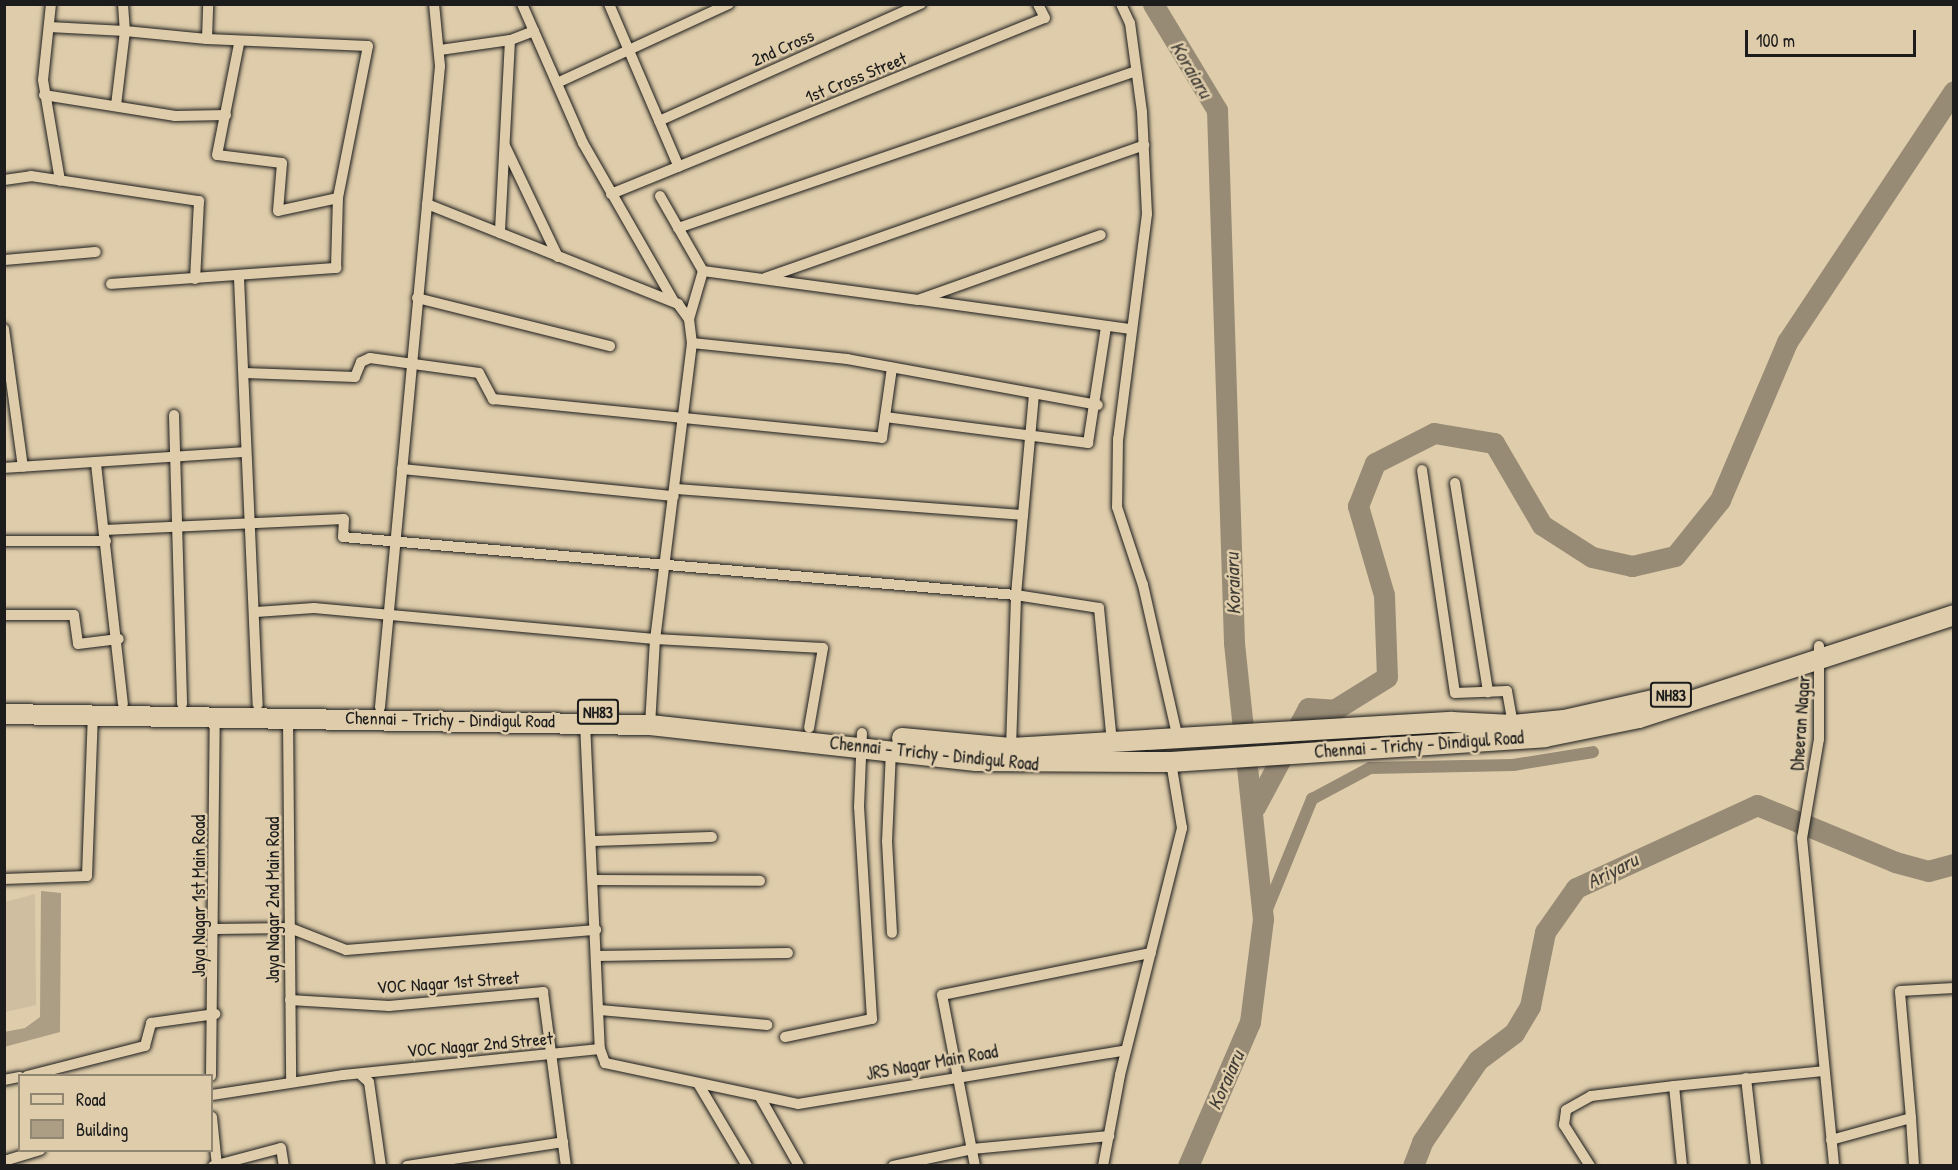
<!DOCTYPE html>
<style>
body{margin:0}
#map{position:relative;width:1958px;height:1170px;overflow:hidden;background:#deccaa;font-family:"Patrick Hand",sans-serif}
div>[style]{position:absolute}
.built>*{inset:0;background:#cfbe9f}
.canal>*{height:12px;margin:-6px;padding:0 6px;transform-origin:6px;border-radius:6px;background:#978b75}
.river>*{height:21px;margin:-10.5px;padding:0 10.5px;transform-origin:10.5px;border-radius:10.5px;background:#978b75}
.building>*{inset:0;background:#ab9e85}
.roads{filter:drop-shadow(0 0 2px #1c1c1c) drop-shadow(0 0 2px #1c1c1c)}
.street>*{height:10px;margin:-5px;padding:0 5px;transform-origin:5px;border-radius:5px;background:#deccaa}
.highway>*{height:20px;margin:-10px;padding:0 10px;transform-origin:10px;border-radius:10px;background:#deccaa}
span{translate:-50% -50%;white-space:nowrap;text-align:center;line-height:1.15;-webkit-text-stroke:5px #deccaa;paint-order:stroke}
.shield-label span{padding:2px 4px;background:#deccaa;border:2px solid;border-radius:4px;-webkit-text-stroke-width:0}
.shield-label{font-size:16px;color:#1c1c1c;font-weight:700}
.street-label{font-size:18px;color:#1c1c1c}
.water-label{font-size:20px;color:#413d37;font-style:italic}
.frame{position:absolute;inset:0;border:6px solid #1c1c1c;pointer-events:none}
.legend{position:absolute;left:18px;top:1074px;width:195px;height:78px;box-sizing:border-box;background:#deccaa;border:2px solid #908671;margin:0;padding:8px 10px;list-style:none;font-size:18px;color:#1c1c1c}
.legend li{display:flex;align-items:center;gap:12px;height:30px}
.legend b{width:30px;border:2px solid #908671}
.scale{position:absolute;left:1745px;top:30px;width:171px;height:27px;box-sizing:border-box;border:3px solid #1c1c1c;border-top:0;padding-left:8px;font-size:18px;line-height:21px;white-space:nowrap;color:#1c1c1c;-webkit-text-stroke:4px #deccaa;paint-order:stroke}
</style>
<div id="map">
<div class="built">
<i style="clip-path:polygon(35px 894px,36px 1005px,5px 1012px,5px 902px)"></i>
</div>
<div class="canal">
<i style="left:1263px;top:919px;width:130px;rotate:-67.8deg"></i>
<i style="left:1312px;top:799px;width:66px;rotate:-28.1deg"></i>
<i style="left:1370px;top:768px;width:143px;rotate:-1.2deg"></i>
<i style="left:1513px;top:765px;width:81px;rotate:-9.2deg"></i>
</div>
<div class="river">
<i style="left:1153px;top:4px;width:124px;rotate:58.9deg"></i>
<i style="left:1217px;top:110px;width:533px;rotate:88.17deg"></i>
<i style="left:1234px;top:643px;width:278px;rotate:84deg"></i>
<i style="left:1263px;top:919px;width:104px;rotate:97.2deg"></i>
<i style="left:1250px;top:1022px;width:157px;rotate:113.3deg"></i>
<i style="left:1255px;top:807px;width:112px;rotate:-61.8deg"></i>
<i style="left:1308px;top:708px;width:26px;rotate:4deg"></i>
<i style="left:1334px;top:710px;width:62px;rotate:-31.9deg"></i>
<i style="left:1387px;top:677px;width:82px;rotate:-92.1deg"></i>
<i style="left:1384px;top:595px;width:93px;rotate:-106.3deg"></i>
<i style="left:1358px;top:506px;width:46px;rotate:-68.4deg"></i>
<i style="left:1375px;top:463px;width:66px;rotate:-27deg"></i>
<i style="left:1434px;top:433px;width:61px;rotate:9.5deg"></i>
<i style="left:1494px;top:443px;width:95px;rotate:59.7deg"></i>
<i style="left:1542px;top:525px;width:59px;rotate:32.6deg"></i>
<i style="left:1592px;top:557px;width:41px;rotate:12.7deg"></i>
<i style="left:1632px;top:566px;width:44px;rotate:-13.1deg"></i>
<i style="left:1675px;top:556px;width:72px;rotate:-51.2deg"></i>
<i style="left:1720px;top:500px;width:172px;rotate:-67deg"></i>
<i style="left:1787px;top:342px;width:301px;rotate:-56.4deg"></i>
<i style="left:1413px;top:1166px;width:26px;rotate:-69deg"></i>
<i style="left:1422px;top:1142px;width:99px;rotate:-55.7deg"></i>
<i style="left:1478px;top:1060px;width:45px;rotate:-36.9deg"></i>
<i style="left:1514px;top:1033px;width:31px;rotate:-59deg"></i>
<i style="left:1530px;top:1006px;width:76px;rotate:-78.5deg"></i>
<i style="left:1545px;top:932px;width:54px;rotate:-54.8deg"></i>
<i style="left:1576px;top:888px;width:199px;rotate:-24.6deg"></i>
<i style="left:1757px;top:805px;width:149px;rotate:22.4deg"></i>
<i style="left:1895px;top:862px;width:34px;rotate:15deg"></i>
<i style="left:1928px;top:871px;width:27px;rotate:-15deg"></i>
</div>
<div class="building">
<i style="clip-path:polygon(41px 891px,61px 893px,60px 1032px,4px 1047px,4px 1032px,25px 1028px,40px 1017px)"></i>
</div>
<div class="roads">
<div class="street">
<i style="left:51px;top:4px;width:76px;rotate:96deg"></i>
<i style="left:43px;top:80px;width:102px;rotate:80.4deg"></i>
<i style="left:123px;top:4px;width:27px;rotate:86deg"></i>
<i style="left:125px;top:31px;width:82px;rotate:5.6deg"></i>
<i style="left:207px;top:39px;width:35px;rotate:-88deg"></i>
<i style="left:522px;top:4px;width:152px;rotate:66.3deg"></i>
<i style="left:583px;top:143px;width:181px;rotate:60.2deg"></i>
<i style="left:609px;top:4px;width:177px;rotate:66.8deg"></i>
<i style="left:1121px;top:4px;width:21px;rotate:65deg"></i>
<i style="left:1130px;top:23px;width:90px;rotate:82.3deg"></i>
<i style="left:1142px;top:112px;width:102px;rotate:87.2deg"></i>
<i style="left:1147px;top:214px;width:227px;rotate:97.3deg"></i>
<i style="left:1118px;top:439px;width:68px;rotate:90.8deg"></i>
<i style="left:1117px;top:507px;width:82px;rotate:71.6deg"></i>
<i style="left:1143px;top:585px;width:158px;rotate:77.2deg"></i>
<i style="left:49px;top:27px;width:76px;rotate:3deg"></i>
<i style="left:125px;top:31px;width:75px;rotate:96.9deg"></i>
<i style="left:534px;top:31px;width:26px;rotate:159deg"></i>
<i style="left:510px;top:40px;width:193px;rotate:93deg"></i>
<i style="left:500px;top:233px;width:192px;rotate:21.7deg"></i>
<i style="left:678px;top:304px;width:19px;rotate:54deg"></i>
<i style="left:689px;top:319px;width:24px;rotate:83deg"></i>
<i style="left:692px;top:343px;width:298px;rotate:97.1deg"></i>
<i style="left:655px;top:639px;width:86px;rotate:93.3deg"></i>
<i style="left:207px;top:39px;width:161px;rotate:2.5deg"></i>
<i style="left:368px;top:46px;width:155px;rotate:101.2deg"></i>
<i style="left:338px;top:198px;width:61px;rotate:167.8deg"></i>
<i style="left:278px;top:211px;width:48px;rotate:-85.2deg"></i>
<i style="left:282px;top:163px;width:65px;rotate:-173deg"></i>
<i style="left:217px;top:155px;width:113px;rotate:-78.8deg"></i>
<i style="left:440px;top:50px;width:71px;rotate:-8.1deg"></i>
<i style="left:557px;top:83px;width:189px;rotate:-24.7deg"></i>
<i style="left:44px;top:95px;width:133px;rotate:9.1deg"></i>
<i style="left:175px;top:116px;width:51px;rotate:-1.1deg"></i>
<i style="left:659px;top:121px;width:287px;rotate:-24.1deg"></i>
<i style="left:505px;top:146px;width:123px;rotate:64.5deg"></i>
<i style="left:4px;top:180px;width:27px;rotate:-8deg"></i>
<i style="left:31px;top:176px;width:170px;rotate:8.5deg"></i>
<i style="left:199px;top:201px;width:78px;rotate:92.9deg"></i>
<i style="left:611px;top:194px;width:468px;rotate:-22.1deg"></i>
<i style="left:1045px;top:18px;width:16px;rotate:-117deg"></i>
<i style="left:660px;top:196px;width:86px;rotate:60.2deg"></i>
<i style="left:703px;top:271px;width:50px;rotate:106.3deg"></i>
<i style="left:427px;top:204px;width:79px;rotate:21.7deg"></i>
<i style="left:678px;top:228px;width:484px;rotate:-18.9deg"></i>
<i style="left:4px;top:260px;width:92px;rotate:-5deg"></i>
<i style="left:703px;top:271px;width:217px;rotate:7.7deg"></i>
<i style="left:918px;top:300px;width:194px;rotate:-19.6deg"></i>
<i style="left:239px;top:278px;width:427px;rotate:87.5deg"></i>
<i style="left:765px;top:278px;width:402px;rotate:-19.3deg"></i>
<i style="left:111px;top:284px;width:226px;rotate:-4.1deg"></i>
<i style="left:336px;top:268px;width:70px;rotate:-88.4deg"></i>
<i style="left:417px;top:298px;width:199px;rotate:14deg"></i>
<i style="left:921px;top:300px;width:212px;rotate:7.9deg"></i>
<i style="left:4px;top:329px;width:139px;rotate:82.2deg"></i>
<i style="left:692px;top:343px;width:156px;rotate:5.9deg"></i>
<i style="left:847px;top:359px;width:255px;rotate:10.4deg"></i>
<i style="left:245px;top:373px;width:110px;rotate:2.1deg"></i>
<i style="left:355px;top:377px;width:16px;rotate:-68deg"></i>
<i style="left:361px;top:362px;width:10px;rotate:-24deg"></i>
<i style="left:370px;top:358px;width:110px;rotate:7.8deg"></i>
<i style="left:479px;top:373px;width:30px;rotate:62deg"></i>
<i style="left:493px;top:399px;width:391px;rotate:5.7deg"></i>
<i style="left:882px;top:438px;width:71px;rotate:-81.9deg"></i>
<i style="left:174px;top:415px;width:289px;rotate:88.4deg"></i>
<i style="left:885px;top:417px;width:205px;rotate:7.3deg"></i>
<i style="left:1088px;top:443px;width:117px;rotate:-81.2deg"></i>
<i style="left:96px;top:464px;width:241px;rotate:83.6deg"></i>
<i style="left:4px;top:468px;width:242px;rotate:-3.8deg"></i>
<i style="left:402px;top:469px;width:273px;rotate:5.7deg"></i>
<i style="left:1422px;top:470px;width:225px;rotate:81.6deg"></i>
<i style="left:1455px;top:693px;width:52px;rotate:-2.2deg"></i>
<i style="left:1507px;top:691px;width:35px;rotate:80deg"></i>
<i style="left:1455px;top:483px;width:212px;rotate:81deg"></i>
<i style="left:1023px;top:515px;width:121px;rotate:-84.8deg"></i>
<i style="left:104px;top:530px;width:240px;rotate:-2.6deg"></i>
<i style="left:344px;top:519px;width:18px;rotate:93deg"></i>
<i style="left:343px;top:537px;width:675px;rotate:4.93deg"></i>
<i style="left:1016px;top:595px;width:80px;rotate:-85deg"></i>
<i style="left:1023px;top:515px;width:349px;rotate:-175.7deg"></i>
<i style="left:4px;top:541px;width:102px"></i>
<i style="left:256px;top:612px;width:58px;rotate:-3.9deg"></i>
<i style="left:314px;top:608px;width:342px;rotate:5.2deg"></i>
<i style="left:655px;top:639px;width:168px;rotate:3.1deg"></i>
<i style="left:823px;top:648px;width:81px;rotate:99.9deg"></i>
<i style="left:4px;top:615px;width:70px"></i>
<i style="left:74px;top:615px;width:29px;rotate:82deg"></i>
<i style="left:78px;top:644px;width:41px;rotate:-7deg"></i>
<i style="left:1819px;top:646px;width:93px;rotate:90deg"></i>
<i style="left:1819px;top:739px;width:100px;rotate:99.7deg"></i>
<i style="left:1802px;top:838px;width:330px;rotate:84.4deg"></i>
<i style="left:380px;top:707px;width:644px;rotate:-84.65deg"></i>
<i style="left:440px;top:66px;width:62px;rotate:-95.5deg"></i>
<i style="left:288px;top:717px;width:365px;rotate:89.5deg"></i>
<i style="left:585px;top:723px;width:326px;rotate:87.4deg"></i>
<i style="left:600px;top:1049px;width:15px;rotate:70deg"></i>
<i style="left:605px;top:1063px;width:197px;rotate:12deg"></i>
<i style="left:798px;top:1104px;width:332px;rotate:-9.3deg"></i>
<i style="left:1011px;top:748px;width:153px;rotate:-88.1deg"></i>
<i style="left:1016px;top:595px;width:84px;rotate:8.9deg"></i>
<i style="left:1099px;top:608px;width:136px;rotate:84.5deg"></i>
<i style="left:891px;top:750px;width:91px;rotate:92.5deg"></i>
<i style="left:887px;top:841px;width:92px;rotate:86.9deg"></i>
<i style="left:592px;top:841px;width:120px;rotate:-1.9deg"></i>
<i style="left:4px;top:879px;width:83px;rotate:-2.1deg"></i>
<i style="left:87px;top:876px;width:161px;rotate:-87.9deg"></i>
<i style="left:593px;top:880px;width:167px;rotate:0.3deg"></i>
<i style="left:216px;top:929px;width:74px;rotate:-0.8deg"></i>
<i style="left:290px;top:928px;width:60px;rotate:21.4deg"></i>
<i style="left:346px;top:950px;width:251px;rotate:-4.6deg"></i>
<i style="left:597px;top:956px;width:191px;rotate:-0.9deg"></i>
<i style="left:290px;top:1000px;width:99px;rotate:3.5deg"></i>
<i style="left:389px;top:1006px;width:155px;rotate:-5.2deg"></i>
<i style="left:543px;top:992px;width:176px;rotate:82.5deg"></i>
<i style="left:600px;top:1010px;width:168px;rotate:5.1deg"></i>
<i style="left:785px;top:1037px;width:89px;rotate:-11.7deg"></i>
<i style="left:872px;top:1019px;width:212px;rotate:-93.5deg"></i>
<i style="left:859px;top:807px;width:74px;rotate:-87.7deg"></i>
<i style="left:27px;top:1076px;width:122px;rotate:-14.3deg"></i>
<i style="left:145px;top:1046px;width:24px;rotate:-75deg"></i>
<i style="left:151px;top:1023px;width:65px;rotate:-8deg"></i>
<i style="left:211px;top:1076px;width:359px;rotate:-89.4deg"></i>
<i style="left:362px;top:1076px;width:9px;rotate:41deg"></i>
<i style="left:369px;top:1082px;width:85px;rotate:81.9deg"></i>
<i style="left:1746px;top:1078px;width:89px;rotate:83.5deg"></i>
<i style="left:4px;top:1080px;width:16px;rotate:-11deg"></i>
<i style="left:699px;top:1085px;width:94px;rotate:59.3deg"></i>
<i style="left:212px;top:1095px;width:133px;rotate:-8.7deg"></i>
<i style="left:343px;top:1075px;width:258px;rotate:-5.8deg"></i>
<i style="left:760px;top:1097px;width:79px;rotate:60.5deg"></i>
<i style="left:212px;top:1117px;width:49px;rotate:84.2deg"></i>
<i style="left:1911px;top:1118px;width:48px;rotate:86.4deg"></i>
<i style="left:1831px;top:1140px;width:83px;rotate:-15.4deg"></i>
<i style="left:1911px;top:1118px;width:127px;rotate:-95deg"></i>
<i style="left:1900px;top:991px;width:54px;rotate:-3.2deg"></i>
<i style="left:4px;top:1161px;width:38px;rotate:-17deg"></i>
<i style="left:213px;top:1166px;width:70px;rotate:-14.8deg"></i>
<i style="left:281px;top:1148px;width:18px;rotate:81deg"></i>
<i style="left:407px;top:1166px;width:158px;rotate:-8.7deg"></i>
<i style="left:893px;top:1166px;width:81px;rotate:-12.1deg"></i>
<i style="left:972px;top:1149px;width:138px;rotate:-5.4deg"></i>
<i style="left:975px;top:1166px;width:174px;rotate:-100.9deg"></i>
<i style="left:942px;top:995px;width:213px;rotate:-11.4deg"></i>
<i style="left:1103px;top:1166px;width:93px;rotate:-79.4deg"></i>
<i style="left:1120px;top:1075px;width:255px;rotate:-75.9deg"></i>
<i style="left:1182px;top:828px;width:67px;rotate:-99.5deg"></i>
<i style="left:1590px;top:1166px;width:49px;rotate:-122.4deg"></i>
<i style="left:1564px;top:1125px;width:15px;rotate:-82deg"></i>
<i style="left:1566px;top:1110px;width:29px;rotate:-29deg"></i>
<i style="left:1591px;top:1096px;width:84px;rotate:-6.9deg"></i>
<i style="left:1682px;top:1166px;width:80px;rotate:-95.7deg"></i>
<i style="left:1674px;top:1086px;width:150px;rotate:-5.7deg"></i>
</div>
<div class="highway">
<i style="left:4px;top:714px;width:646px;rotate:0.98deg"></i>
<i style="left:650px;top:725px;width:328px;rotate:6.3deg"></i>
<i style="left:976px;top:761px;width:195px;rotate:0.3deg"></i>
<i style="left:1171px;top:762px;width:375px;rotate:-3.8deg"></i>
<i style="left:1545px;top:737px;width:96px;rotate:-11.4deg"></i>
<i style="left:1639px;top:718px;width:331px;rotate:-18.1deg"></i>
<i style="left:902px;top:738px;width:109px;rotate:5.2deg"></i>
<i style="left:1011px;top:748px;width:442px;rotate:-3.4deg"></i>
<i style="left:1452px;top:722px;width:61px;rotate:2.8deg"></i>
<i style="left:1513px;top:725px;width:51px;rotate:-5.6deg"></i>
<i style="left:1564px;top:720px;width:105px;rotate:-12.7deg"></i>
</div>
</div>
<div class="shield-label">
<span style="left:1671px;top:695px">NH83</span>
<span style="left:598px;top:712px">NH83</span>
</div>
<div class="street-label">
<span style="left:783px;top:48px;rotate:-24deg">2nd Cross</span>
<span style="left:856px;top:78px;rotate:-22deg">1st Cross Street</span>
<span style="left:450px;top:720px;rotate:1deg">Chennai - Trichy - Dindigul Road</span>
<span style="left:1801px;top:723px;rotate:-86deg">Dheeran Nagar</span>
<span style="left:1419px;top:745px;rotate:-4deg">Chennai - Trichy - Dindigul Road</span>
<span style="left:934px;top:754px;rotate:6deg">Chennai - Trichy - Dindigul Road</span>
<span style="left:199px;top:896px;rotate:-90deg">Jaya Nagar 1st Main Road</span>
<span style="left:273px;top:900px;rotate:-90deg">Jaya Nagar 2nd Main Road</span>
<span style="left:448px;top:983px;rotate:-4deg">VOC Nagar 1st Street</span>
<span style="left:480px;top:1045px;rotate:-5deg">VOC Nagar 2nd Street</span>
<span style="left:932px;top:1063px;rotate:-10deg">JRS Nagar Main Road</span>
</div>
<div class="water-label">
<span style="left:1192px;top:69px;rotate:59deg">Koraiaru</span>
<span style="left:1232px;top:584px;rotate:-92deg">Koraiaru</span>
<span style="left:1612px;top:870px;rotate:-27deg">Ariyaru</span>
<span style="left:1225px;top:1080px;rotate:-66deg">Koraiaru</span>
</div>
<div class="frame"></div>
<ul class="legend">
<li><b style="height:8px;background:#deccaa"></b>Road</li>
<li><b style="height:16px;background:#ab9e85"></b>Building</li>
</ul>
<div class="scale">100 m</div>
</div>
